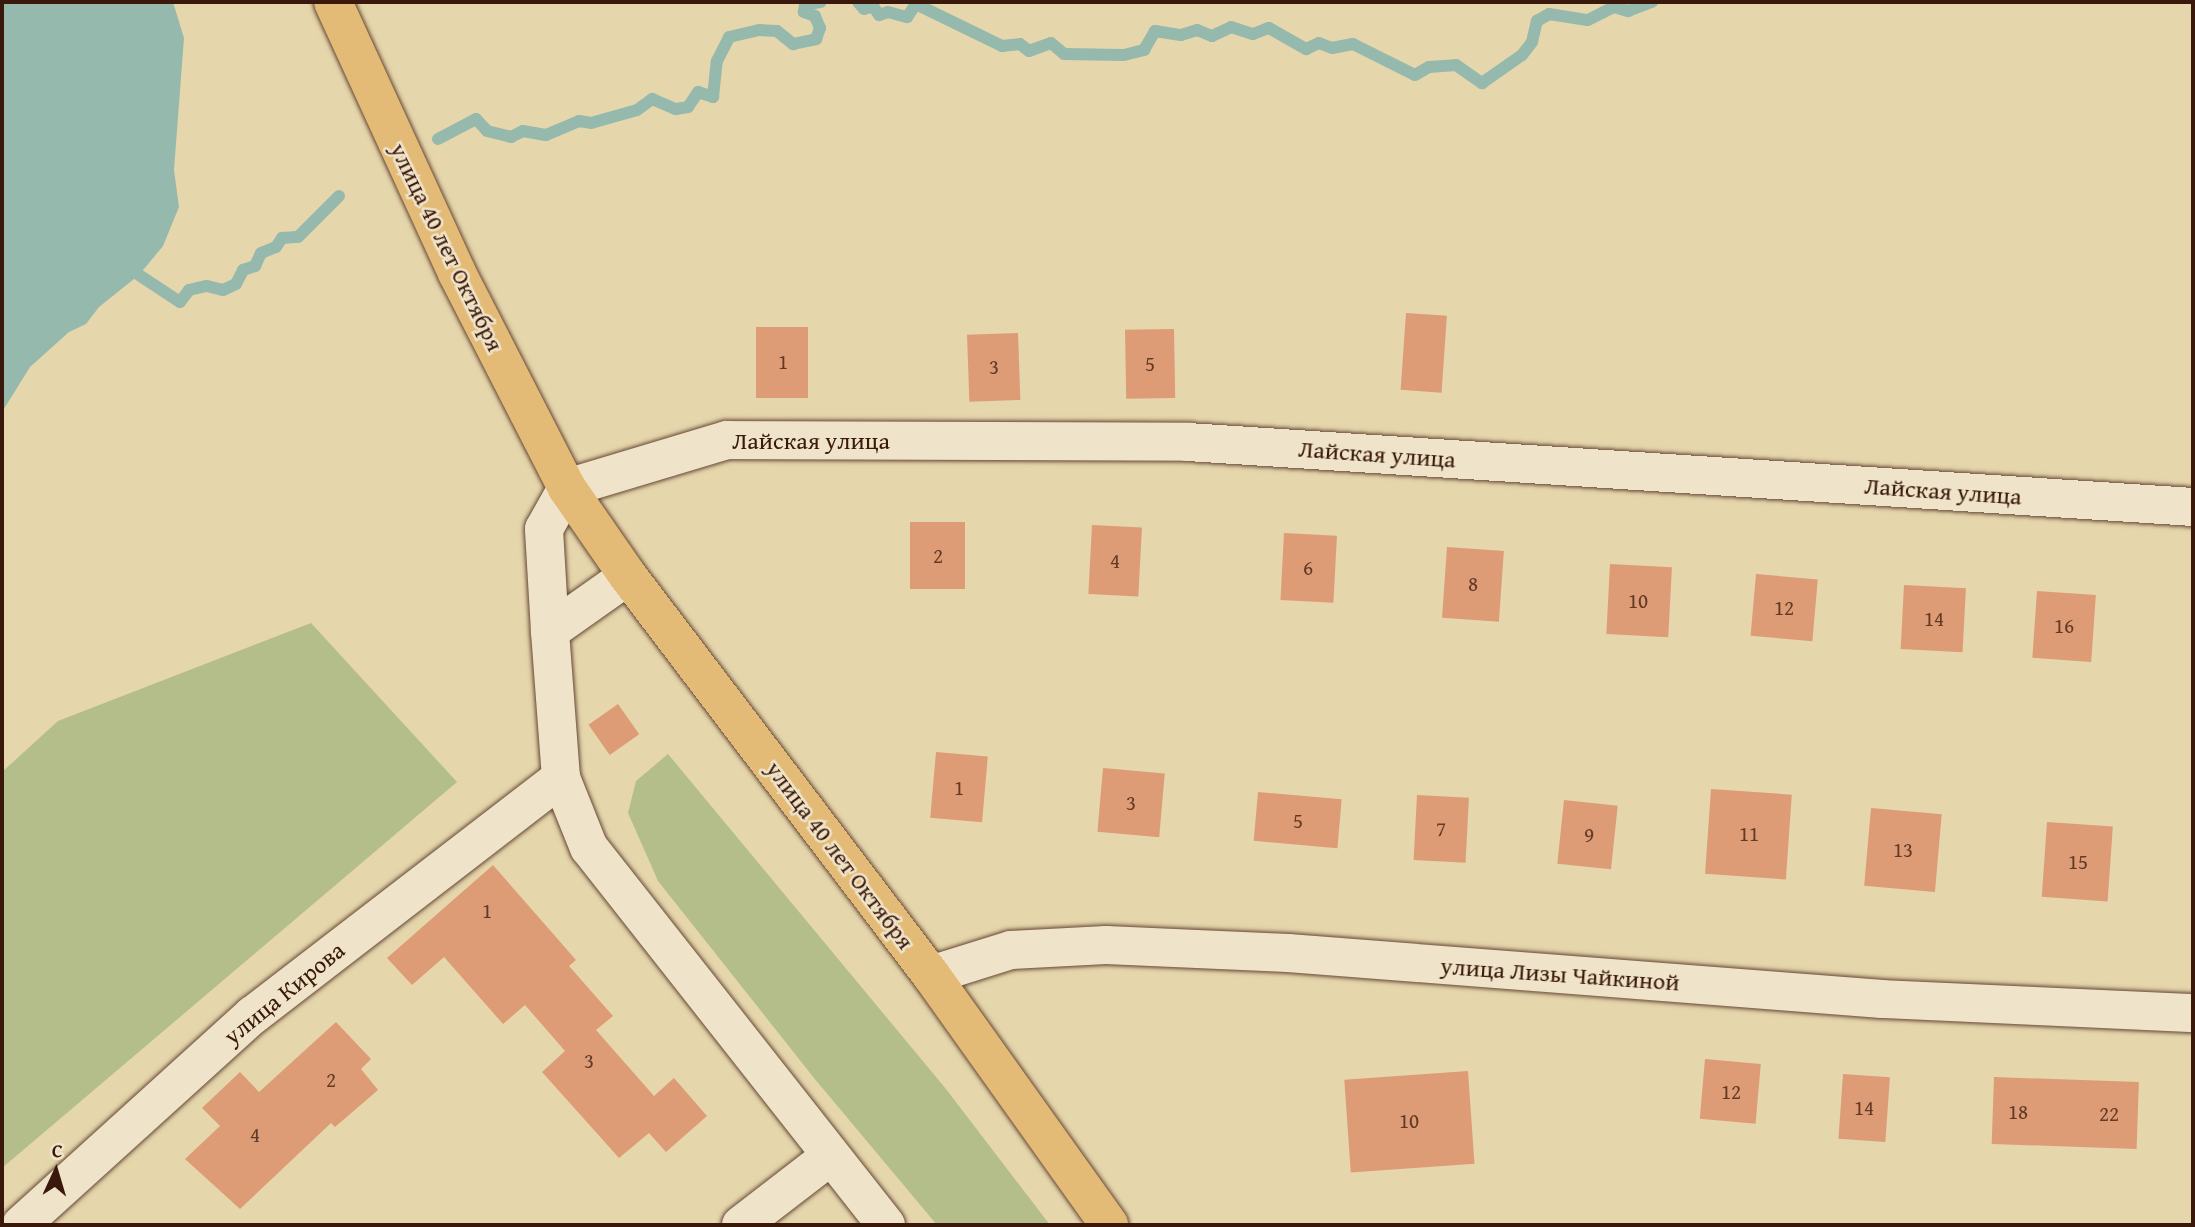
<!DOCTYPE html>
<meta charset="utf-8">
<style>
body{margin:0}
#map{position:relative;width:2195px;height:1227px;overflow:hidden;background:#e6d6ac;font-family:"Gentium Book Plus",serif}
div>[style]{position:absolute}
.green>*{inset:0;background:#b3be8b}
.water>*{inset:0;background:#96b9ad}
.stream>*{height:12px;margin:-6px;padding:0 6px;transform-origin:6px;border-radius:6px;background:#96b9ad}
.building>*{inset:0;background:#dd9c76;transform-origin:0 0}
.roads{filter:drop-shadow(0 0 2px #654834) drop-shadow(0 0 2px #654834)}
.street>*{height:38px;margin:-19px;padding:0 19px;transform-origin:19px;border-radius:19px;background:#efe4c9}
.primary>*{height:38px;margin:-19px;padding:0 19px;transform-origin:19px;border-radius:19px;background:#e3bb76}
span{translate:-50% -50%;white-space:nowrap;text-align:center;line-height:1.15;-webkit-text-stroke:5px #efe4c9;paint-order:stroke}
.number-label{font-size:21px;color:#633a26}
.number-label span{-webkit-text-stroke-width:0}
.street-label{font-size:24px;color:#3a190c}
.frame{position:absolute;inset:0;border:4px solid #3a190c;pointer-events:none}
.north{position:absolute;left:21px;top:1136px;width:70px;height:70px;-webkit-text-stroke:5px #efe4c9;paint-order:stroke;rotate:4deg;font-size:19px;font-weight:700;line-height:28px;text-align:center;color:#3a190c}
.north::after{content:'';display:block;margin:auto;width:24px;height:32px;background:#3a190c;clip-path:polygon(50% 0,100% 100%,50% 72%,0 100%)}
</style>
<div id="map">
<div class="green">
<i style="clip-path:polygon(311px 623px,457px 782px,2px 1168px,2px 772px,58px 721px)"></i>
<i style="clip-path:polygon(668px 754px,946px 1089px,1050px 1225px,937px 1225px,814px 1078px,658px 881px,628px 813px,636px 781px)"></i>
</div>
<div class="water">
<i style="clip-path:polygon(2px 2px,173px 2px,184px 38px,174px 170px,179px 207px,163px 246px,139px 275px,99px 307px,86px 324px,69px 332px,30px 367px,2px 412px)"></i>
</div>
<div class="stream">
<i style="left:858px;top:2px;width:9px;rotate:49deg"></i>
<i style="left:864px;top:9px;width:9px;rotate:-18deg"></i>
<i style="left:873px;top:6px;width:11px;rotate:56deg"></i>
<i style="left:879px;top:15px;width:9px;rotate:-18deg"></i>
<i style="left:888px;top:12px;width:20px;rotate:15deg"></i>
<i style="left:907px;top:17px;width:16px;rotate:-55deg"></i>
<i style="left:916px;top:4px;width:96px;rotate:26deg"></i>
<i style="left:1002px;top:46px;width:18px;rotate:-6deg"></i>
<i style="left:1020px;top:44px;width:11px;rotate:38deg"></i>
<i style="left:1029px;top:51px;width:23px;rotate:-20deg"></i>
<i style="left:1051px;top:43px;width:17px;rotate:40deg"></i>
<i style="left:1064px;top:54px;width:60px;rotate:1deg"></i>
<i style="left:1124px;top:55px;width:21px;rotate:-14deg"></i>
<i style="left:1144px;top:50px;width:22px;rotate:-60deg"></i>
<i style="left:1155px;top:31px;width:26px;rotate:9deg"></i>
<i style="left:1181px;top:35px;width:17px;rotate:-17deg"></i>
<i style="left:1197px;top:30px;width:16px;rotate:22deg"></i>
<i style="left:1212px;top:36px;width:21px;rotate:-25deg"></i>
<i style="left:1231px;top:27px;width:23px;rotate:18deg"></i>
<i style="left:1253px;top:34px;width:17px;rotate:-21deg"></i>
<i style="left:1269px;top:28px;width:43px;rotate:29.6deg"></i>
<i style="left:1306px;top:49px;width:14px;rotate:-25deg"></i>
<i style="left:1319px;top:43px;width:14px;rotate:21deg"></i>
<i style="left:1332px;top:48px;width:21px;rotate:-11deg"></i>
<i style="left:1353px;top:44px;width:69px;rotate:26.6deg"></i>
<i style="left:1415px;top:75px;width:16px;rotate:-30deg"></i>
<i style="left:1429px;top:67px;width:27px;rotate:-4deg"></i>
<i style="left:1456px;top:65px;width:32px;rotate:35deg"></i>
<i style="left:1482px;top:83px;width:49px;rotate:-35deg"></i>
<i style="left:1522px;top:55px;width:16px;rotate:-52deg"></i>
<i style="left:1532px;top:42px;width:22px;rotate:-77deg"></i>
<i style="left:1537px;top:21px;width:14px;rotate:-30deg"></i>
<i style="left:1549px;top:14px;width:39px;rotate:9deg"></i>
<i style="left:1588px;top:20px;width:29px;rotate:-27deg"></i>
<i style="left:1614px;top:7px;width:15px;rotate:16deg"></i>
<i style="left:1628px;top:11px;width:26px;rotate:-21deg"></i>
<i style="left:438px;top:139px;width:43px;rotate:-27.8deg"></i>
<i style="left:476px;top:119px;width:16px;rotate:47deg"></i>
<i style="left:487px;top:131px;width:25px;rotate:14deg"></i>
<i style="left:511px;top:137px;width:13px;rotate:-27deg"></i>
<i style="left:523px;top:131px;width:23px;rotate:10deg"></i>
<i style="left:546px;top:135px;width:36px;rotate:-23deg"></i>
<i style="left:579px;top:121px;width:12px;rotate:9deg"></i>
<i style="left:591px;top:123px;width:48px;rotate:-15.8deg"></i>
<i style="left:637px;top:110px;width:19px;rotate:-36deg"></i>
<i style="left:652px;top:99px;width:26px;rotate:23deg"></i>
<i style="left:676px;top:109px;width:12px;rotate:-9deg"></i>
<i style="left:688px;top:107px;width:18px;rotate:-56deg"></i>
<i style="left:698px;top:92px;width:16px;rotate:18deg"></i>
<i style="left:713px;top:97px;width:36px;rotate:-84deg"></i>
<i style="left:717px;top:61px;width:27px;rotate:-63deg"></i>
<i style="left:729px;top:37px;width:31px;rotate:-13deg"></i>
<i style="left:759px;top:30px;width:18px;rotate:3deg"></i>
<i style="left:777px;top:31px;width:21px;rotate:39deg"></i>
<i style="left:793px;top:44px;width:24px;rotate:-12deg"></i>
<i style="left:816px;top:39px;width:12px;rotate:-70deg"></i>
<i style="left:820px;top:28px;width:13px;rotate:-113deg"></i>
<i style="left:815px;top:16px;width:12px;rotate:-160deg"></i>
<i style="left:804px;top:12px;width:7px;rotate:-82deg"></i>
<i style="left:805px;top:5px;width:16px;rotate:-11deg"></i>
<i style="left:139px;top:275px;width:49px;rotate:33.4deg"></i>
<i style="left:180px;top:302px;width:15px;rotate:-53deg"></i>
<i style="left:189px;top:290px;width:18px;rotate:-13deg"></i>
<i style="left:207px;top:286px;width:16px;rotate:14deg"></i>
<i style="left:223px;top:290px;width:14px;rotate:-25deg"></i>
<i style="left:236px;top:284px;width:16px;rotate:-63deg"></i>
<i style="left:243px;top:270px;width:13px;rotate:-18deg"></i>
<i style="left:255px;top:266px;width:14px;rotate:-65deg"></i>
<i style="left:261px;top:253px;width:16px;rotate:-22deg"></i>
<i style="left:276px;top:247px;width:11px;rotate:-56deg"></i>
<i style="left:282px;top:238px;width:16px;rotate:-4deg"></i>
<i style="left:298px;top:237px;width:58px;rotate:-45deg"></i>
</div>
<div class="building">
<i style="left:1406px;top:313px;width:41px;height:77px;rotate:4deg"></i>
<i style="left:756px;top:327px;width:52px;height:71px"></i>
<i style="left:1174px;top:329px;width:69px;height:49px;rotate:89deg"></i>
<i style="left:1018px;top:333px;width:67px;height:51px;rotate:88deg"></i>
<i style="left:910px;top:522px;width:55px;height:67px"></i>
<i style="left:1092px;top:525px;width:50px;height:69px;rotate:3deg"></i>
<i style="left:1284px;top:533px;width:53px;height:67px;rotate:3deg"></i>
<i style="left:1447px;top:547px;width:57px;height:71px;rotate:4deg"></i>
<i style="left:1610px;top:564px;width:62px;height:70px;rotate:3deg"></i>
<i style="left:1756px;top:574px;width:62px;height:62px;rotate:5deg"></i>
<i style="left:1904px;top:585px;width:62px;height:64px;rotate:3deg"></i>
<i style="left:2037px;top:591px;width:59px;height:67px;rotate:4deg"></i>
<i style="left:618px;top:704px;width:37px;height:36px;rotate:55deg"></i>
<i style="left:936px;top:752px;width:52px;height:66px;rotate:5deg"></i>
<i style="left:1103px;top:768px;width:62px;height:64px;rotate:5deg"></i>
<i style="left:1711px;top:789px;width:81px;height:85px;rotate:4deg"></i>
<i style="left:1258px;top:792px;width:84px;height:49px;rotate:5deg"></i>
<i style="left:1417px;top:795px;width:52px;height:65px;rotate:3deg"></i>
<i style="left:1564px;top:800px;width:54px;height:64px;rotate:6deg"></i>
<i style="left:1871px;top:808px;width:71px;height:78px;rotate:5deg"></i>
<i style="left:2047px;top:822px;width:66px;height:75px;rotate:4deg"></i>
<i style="clip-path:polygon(493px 865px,576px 960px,569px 966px,613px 1016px,596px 1030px,654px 1096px,674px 1078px,707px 1116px,666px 1152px,649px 1133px,619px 1158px,542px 1072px,565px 1051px,525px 1005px,503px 1024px,444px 957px,412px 985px,387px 958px)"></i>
<i style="clip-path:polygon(336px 1022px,371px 1059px,361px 1069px,378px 1090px,335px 1127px,331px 1123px,240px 1209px,185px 1159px,220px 1126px,202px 1108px,240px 1072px,259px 1092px)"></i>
<i style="left:1705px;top:1059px;width:56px;height:60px;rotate:5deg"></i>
<i style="left:1468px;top:1071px;width:93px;height:124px;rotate:86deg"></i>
<i style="left:1843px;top:1074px;width:47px;height:65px;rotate:4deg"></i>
<i style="left:1994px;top:1077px;width:145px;height:67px;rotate:2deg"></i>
</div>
<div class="roads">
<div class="street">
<i style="left:550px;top:631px;width:95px;rotate:-35.2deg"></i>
<i style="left:931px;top:975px;width:84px;rotate:-17.4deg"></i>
<i style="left:1011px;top:950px;width:95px;rotate:-3deg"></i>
<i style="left:1106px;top:945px;width:182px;rotate:2.5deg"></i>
<i style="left:1288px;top:953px;width:596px;rotate:4.43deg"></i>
<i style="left:1882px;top:999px;width:311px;rotate:2.6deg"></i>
<i style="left:21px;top:1225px;width:313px;rotate:-42.2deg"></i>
<i style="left:253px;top:1015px;width:389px;rotate:-37.6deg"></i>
<i style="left:741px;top:1225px;width:110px;rotate:-37.6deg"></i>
<i style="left:886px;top:1225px;width:480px;rotate:-128.2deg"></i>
<i style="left:589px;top:848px;width:75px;rotate:-111.8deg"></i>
<i style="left:561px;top:778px;width:147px;rotate:-94.3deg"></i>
<i style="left:550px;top:631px;width:102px;rotate:-93.4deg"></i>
<i style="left:544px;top:529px;width:47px;rotate:-60.7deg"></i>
<i style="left:567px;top:488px;width:167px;rotate:-16.7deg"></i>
<i style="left:727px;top:440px;width:461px;rotate:0.2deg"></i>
<i style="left:1188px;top:442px;width:1007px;rotate:3.7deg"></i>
</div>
<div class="primary">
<i style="left:333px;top:2px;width:298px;rotate:65.4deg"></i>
<i style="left:457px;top:273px;width:242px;rotate:62.9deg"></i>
<i style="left:567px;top:488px;width:107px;rotate:55.3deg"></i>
<i style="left:628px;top:576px;width:501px;rotate:52.79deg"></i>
<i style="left:931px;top:975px;width:307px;rotate:54.5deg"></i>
</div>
</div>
<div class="number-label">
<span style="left:783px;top:362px">1</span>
<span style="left:1150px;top:364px">5</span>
<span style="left:994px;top:367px">3</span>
<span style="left:938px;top:556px">2</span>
<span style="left:1115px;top:561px">4</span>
<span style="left:1308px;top:568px">6</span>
<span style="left:1473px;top:584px">8</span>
<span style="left:1638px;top:601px">10</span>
<span style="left:1784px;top:608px">12</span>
<span style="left:1934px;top:619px">14</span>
<span style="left:2064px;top:626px">16</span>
<span style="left:959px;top:788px">1</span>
<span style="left:1131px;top:803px">3</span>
<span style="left:1298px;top:821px">5</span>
<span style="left:1441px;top:829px">7</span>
<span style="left:1749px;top:834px">11</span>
<span style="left:1589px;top:835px">9</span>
<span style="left:1903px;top:850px">13</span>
<span style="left:2078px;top:862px">15</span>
<span style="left:487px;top:911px">1</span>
<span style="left:589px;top:1061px">3</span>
<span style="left:331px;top:1080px">2</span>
<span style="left:1731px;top:1092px">12</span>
<span style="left:1864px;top:1108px">14</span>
<span style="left:2018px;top:1112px">18</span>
<span style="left:2109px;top:1114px">22</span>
<span style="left:1409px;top:1121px">10</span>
<span style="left:255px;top:1135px">4</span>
</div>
<div class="street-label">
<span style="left:447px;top:247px;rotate:64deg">улица 40 лет Октября</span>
<span style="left:811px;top:441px">Лайская улица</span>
<span style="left:1377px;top:454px;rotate:4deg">Лайская улица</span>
<span style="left:1943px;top:491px;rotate:4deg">Лайская улица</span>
<span style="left:840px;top:855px;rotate:53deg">улица 40 лет Октября</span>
<span style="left:1560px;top:974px;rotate:4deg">улица Лизы Чайкиной</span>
<span style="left:284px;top:993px;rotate:-39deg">улица Кирова</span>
</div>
<div class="frame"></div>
<div class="north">С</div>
</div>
